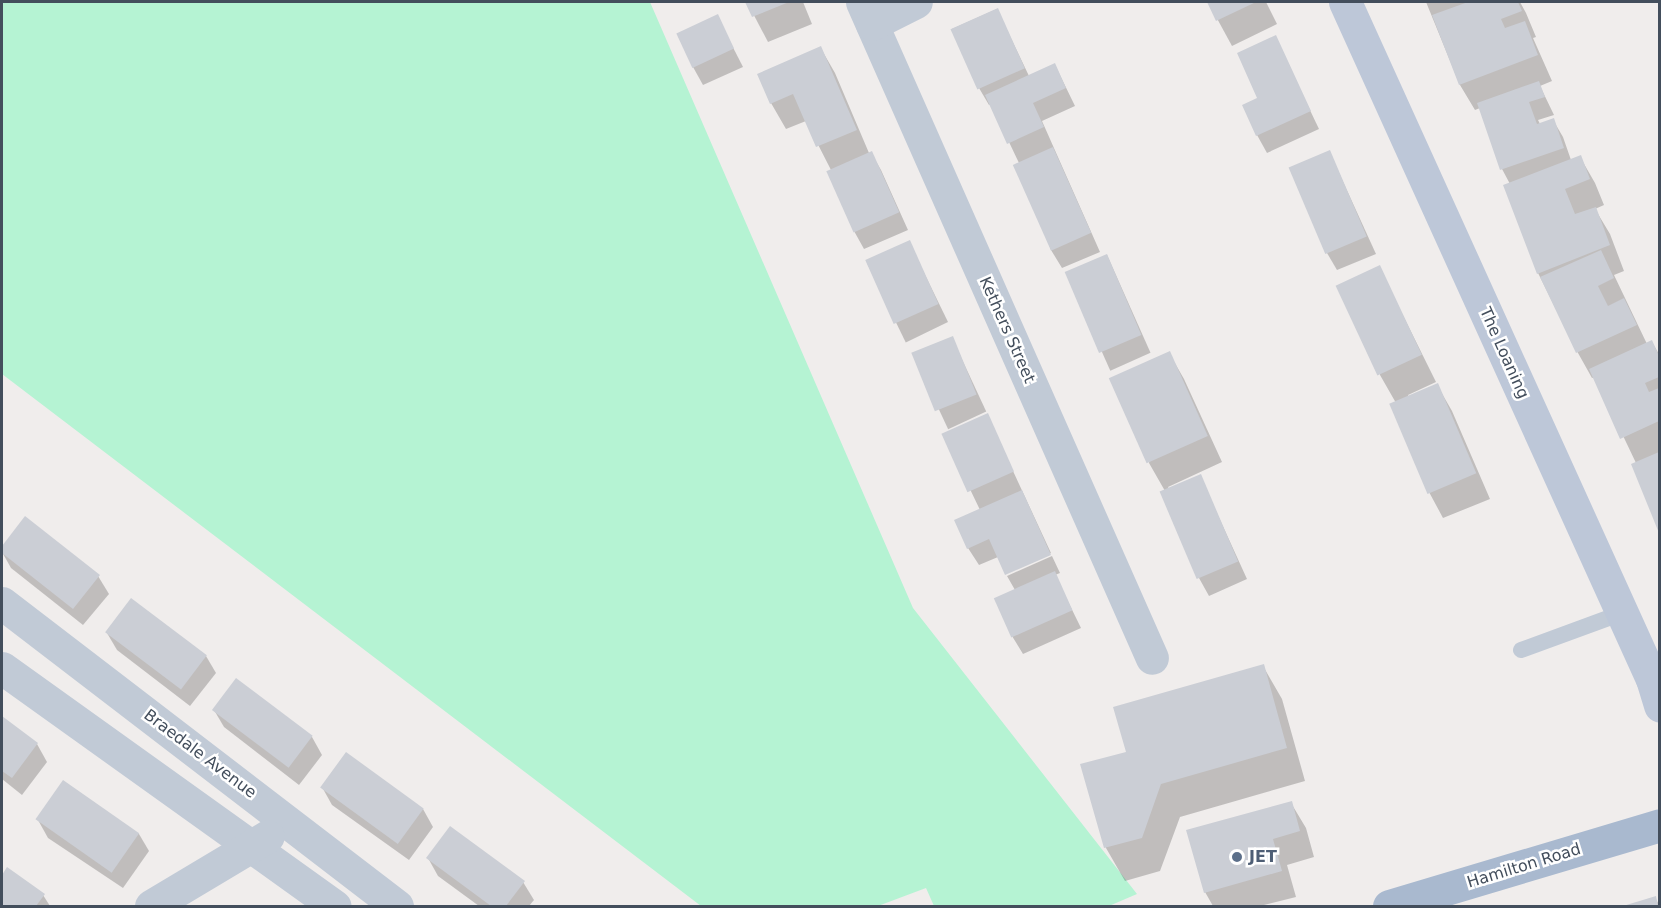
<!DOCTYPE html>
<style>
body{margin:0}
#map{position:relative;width:1661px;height:908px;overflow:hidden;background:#f0edec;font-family:"DejaVu Sans",sans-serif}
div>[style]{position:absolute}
.green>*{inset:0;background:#b5f3d3}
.shadow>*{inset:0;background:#0003;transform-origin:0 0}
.building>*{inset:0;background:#cbced5;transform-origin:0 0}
.lane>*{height:16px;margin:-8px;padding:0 8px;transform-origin:8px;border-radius:8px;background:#c1cad6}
.street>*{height:33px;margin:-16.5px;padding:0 16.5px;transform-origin:16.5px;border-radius:16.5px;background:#c1cad6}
.secondary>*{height:33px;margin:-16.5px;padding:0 16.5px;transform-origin:16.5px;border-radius:16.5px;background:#bdc7d8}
.primary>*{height:33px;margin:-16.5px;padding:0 16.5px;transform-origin:16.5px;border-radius:16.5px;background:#a9b9cf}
.dots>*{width:16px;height:16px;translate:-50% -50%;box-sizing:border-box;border:3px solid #fff;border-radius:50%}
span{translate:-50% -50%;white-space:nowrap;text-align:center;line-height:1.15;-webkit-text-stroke:5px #fff;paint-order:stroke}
.street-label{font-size:16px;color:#434e5c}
.service-label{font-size:16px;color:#4e5e75;font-weight:700}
.left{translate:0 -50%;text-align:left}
.frame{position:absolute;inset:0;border:3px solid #434e5c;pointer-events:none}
</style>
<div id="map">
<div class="green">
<i style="clip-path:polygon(2px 2px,650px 2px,913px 608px,1137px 894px,1109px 906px,934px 906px,926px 888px,878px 906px,701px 906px,2px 374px)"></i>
</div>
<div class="shadow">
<i style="clip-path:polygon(747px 2px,803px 2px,812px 24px,768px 42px)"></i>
<i style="clip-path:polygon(1208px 2px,1266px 2px,1277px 24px,1232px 46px)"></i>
<i style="clip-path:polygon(1426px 2px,1520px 2px,1526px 13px,1536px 37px,1533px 38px,1552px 81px,1540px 86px,1554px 115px,1538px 120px,1540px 124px,1553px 120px,1563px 137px,1571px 160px,1580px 157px,1595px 183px,1604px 205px,1595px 209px,1610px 234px,1624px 271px,1614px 275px,1647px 344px,1652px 342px,1660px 356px,1660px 529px,1633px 464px,1636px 463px,1595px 377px,1592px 378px,1578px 353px,1538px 273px,1510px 184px,1502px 169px,1480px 108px,1475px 110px,1460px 85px)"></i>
<i style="clip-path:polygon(997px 9px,1029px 76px,1055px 65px,1075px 106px,1042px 121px,1100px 252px,1062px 268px,1051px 250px,1019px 163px,991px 104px,989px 105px,979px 88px,952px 29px)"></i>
<i style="clip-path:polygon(717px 16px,743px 67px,703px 85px,693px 67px)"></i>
<i style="clip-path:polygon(1275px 37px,1319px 129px,1267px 153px,1257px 135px,1259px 99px)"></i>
<i style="clip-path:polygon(820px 47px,835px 73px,869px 153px,871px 153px,881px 170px,908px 230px,864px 249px,854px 231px,831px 170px,806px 121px,786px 129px,771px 103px)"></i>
<i style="clip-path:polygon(1329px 151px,1376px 254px,1337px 270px,1327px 253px)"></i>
<i style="left:909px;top:242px;width:89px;height:47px;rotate:64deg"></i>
<i style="left:1107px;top:255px;width:107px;height:44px;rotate:66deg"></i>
<i style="clip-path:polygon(1379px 267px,1436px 382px,1408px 395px,1409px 398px,1437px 385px,1452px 411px,1490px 499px,1443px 518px,1429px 492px,1391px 405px,1396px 403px,1380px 375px)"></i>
<i style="left:952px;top:338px;width:81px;height:42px;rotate:65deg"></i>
<i style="clip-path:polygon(1169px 353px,1184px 379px,1222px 462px,1168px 487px,1169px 489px,1200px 476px,1247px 579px,1209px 596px,1199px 578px,1165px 491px,1149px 463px)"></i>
<i style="clip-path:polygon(987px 415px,1051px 553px,1006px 573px,998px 557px,979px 565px,968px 548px,980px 510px,944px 435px)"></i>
<i style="clip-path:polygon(25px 518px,98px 576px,109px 594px,83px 625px,11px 568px,2px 552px)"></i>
<i style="clip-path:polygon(1052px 556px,1060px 573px,1055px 575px,1081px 628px,1023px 654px,1012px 636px,1015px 590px,1007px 576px)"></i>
<i style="clip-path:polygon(107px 633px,206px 656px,216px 673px,190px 706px,117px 650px)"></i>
<i style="clip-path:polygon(1263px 666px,1282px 699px,1305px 781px,1180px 817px,1160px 871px,1125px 881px,1106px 848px,1082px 765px,1128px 753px)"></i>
<i style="clip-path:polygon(214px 710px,312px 737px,322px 755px,299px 785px,224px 727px)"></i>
<i style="clip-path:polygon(2px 718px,37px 744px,47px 762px,22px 795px,2px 779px)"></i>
<i style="clip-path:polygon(322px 787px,423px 809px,433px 827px,409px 860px,332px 805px)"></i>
<i style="clip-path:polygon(1291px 803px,1306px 828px,1314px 857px,1287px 865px,1296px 897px,1260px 906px,1213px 906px,1205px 892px)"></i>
<i style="clip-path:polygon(38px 820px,139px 834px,149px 851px,123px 888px,48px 838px)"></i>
<i style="clip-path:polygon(428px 858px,523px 882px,534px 900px,529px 906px,479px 906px,438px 876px)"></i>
<i style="clip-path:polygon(7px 869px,43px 895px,50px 906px,2px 906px,2px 877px)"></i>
<i style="clip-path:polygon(1655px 898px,1660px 906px,1626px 906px)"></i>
</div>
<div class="building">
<i style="clip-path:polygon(745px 2px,789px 2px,752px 17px)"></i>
<i style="clip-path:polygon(1207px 2px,1256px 2px,1216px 21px)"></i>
<i style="clip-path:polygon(1468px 2px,1518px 2px,1522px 11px,1501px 19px,1505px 28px,1525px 21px,1538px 55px,1459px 85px,1432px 15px)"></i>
<i style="left:998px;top:8px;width:66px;height:52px;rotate:66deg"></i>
<i style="left:718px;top:14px;width:38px;height:46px;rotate:65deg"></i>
<i style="clip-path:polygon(1276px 35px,1311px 111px,1256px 136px,1242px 105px,1257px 98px,1237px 53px)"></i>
<i style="clip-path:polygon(821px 46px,857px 130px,816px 147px,793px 94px,770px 104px,757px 74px)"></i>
<i style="clip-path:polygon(1055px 63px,1066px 88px,1033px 103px,1044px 127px,1007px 144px,985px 95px)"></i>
<i style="clip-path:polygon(1539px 81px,1545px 97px,1529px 102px,1537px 124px,1554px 118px,1564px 148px,1500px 170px,1477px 103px)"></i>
<i style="left:1053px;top:147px;width:94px;height:44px;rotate:66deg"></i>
<i style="left:1330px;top:150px;width:94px;height:45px;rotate:67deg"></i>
<i style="left:872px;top:151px;width:67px;height:50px;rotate:66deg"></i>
<i style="clip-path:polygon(1581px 155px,1590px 179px,1565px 189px,1575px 214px,1596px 207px,1610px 245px,1537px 274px,1503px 185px)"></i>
<i style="left:910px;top:240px;width:70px;height:49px;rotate:66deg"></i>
<i style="clip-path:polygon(1601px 250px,1614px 278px,1598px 286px,1608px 306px,1624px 298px,1637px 325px,1576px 353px,1540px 277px)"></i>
<i style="left:1107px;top:254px;width:88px;height:46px;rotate:67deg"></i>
<i style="left:1380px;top:265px;width:99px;height:49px;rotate:65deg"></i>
<i style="left:953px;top:336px;width:63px;height:45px;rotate:68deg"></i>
<i style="clip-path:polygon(1652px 340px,1659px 356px,1659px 377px,1645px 383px,1649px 392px,1659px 388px,1659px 421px,1620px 439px,1589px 369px)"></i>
<i style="left:1170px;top:351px;width:93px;height:67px;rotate:66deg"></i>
<i style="left:1438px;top:383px;width:98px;height:53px;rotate:67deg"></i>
<i style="left:988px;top:413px;width:64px;height:51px;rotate:66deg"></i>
<i style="clip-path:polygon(1659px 452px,1659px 533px,1631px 464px)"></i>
<i style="left:1201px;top:474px;width:95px;height:45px;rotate:67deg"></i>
<i style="clip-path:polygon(1022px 490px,1051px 555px,1005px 575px,989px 539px,967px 549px,954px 520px)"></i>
<i style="clip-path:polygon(25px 516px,100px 575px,73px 609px,2px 553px,2px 546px)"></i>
<i style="left:1055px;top:571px;width:43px;height:67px;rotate:66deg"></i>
<i style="left:131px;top:598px;width:95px;height:43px;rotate:37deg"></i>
<i style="clip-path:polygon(1264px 664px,1287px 748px,1161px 784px,1142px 838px,1104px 848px,1080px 764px,1126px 752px,1113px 707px)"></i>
<i style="left:236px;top:678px;width:96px;height:40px;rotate:37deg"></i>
<i style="clip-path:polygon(2px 716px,38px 743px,12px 778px,2px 771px)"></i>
<i style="left:346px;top:752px;width:96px;height:44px;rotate:36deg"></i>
<i style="left:63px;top:780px;width:93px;height:48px;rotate:35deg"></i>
<i style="clip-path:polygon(1292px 801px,1300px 831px,1273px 839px,1282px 871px,1204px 893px,1186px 830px)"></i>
<i style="clip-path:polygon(450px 826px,525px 881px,506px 906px,491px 906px,426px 858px)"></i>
<i style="clip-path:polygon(7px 867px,45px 894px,36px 906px,2px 906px,2px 875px)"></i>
<i style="clip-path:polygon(1656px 896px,1658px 906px,1623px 906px)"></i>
</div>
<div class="lane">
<i style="left:1521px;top:650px;width:108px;rotate:-20.1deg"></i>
</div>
<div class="street">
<i style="left:862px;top:2px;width:717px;rotate:66.15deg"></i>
<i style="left:872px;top:24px;width:49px;rotate:-26.6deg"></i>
<i style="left:2px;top:603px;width:498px;rotate:37.5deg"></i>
<i style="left:2px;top:668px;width:409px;rotate:35.6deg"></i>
<i style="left:151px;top:906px;width:136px;rotate:-30.9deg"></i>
</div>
<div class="secondary">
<i style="left:1345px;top:2px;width:743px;rotate:65.61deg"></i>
<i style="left:1652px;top:679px;width:28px;rotate:73deg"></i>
</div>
<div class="primary">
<i style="left:1389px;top:906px;width:283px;rotate:-16.6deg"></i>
</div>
<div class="dots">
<i style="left:1237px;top:857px;background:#5c6f8a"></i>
</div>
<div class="street-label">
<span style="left:1007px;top:330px;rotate:66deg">Kethers Street</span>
<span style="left:1504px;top:353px;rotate:66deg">The Loaning</span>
<span style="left:200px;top:754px;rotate:37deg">Braedale Avenue</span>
<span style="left:1524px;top:866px;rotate:-17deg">Hamilton Road</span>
</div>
<div class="service-label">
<span class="left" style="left:1249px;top:857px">JET</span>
</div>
<div class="frame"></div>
</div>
